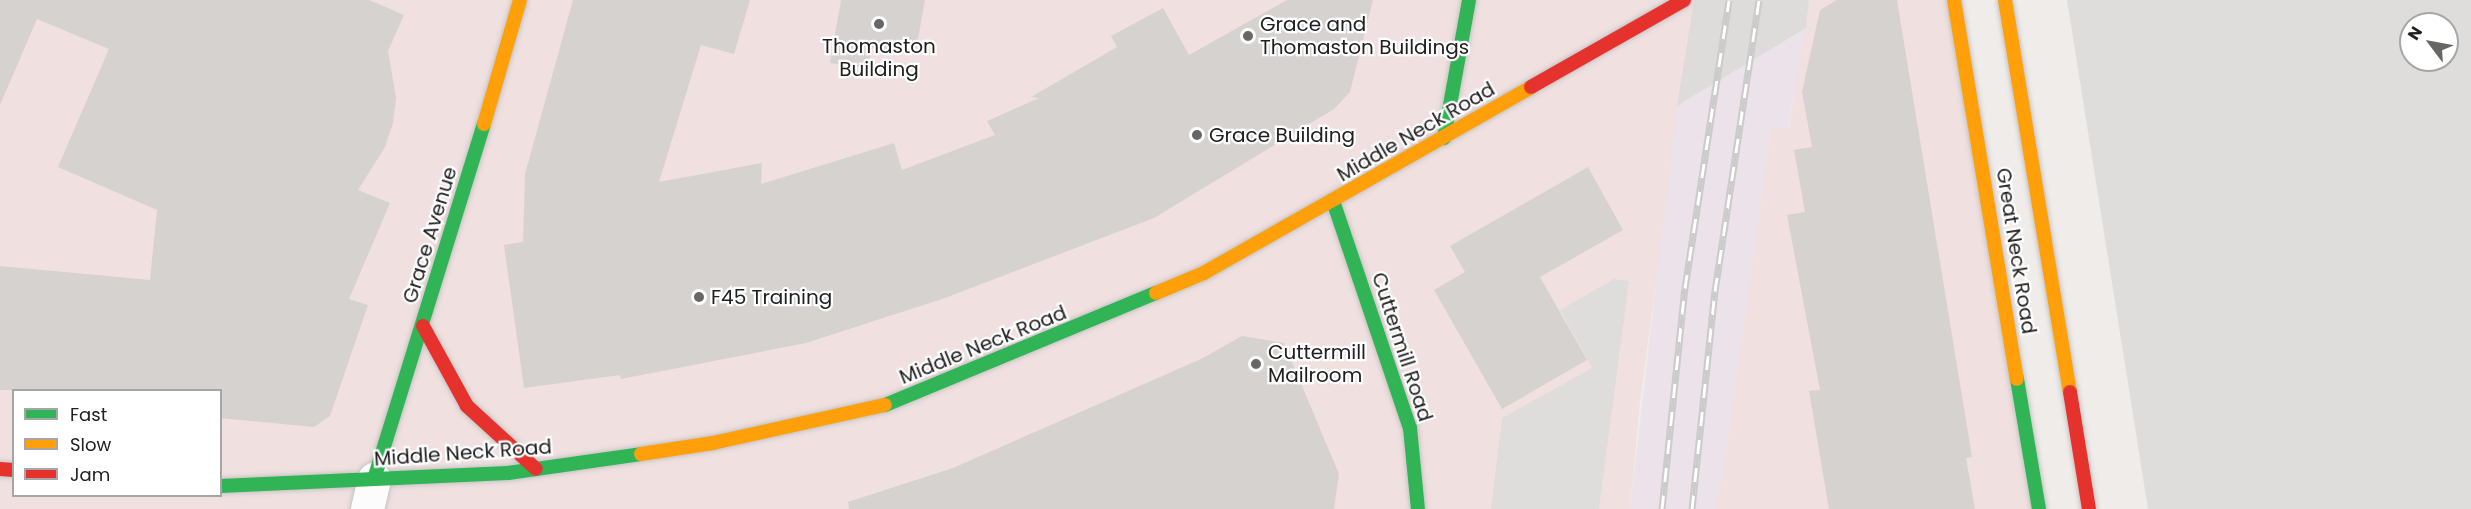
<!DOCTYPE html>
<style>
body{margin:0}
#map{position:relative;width:2471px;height:509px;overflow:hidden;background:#efece9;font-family:Poppins,sans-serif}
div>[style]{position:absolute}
.commercial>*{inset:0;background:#f0e0e0}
.industrial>*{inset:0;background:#ece2e9}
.parking>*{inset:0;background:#dfdddc}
.pier>*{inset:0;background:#dedcdb}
.building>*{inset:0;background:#d6d2d0}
.roads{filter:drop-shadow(0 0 2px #c6c4c3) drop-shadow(0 0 2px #c6c4c3)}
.street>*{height:33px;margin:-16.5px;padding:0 16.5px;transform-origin:16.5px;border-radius:16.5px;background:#fdfcfc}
.fast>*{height:14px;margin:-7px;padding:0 7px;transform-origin:7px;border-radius:7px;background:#30b455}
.slow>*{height:14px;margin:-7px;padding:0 7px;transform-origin:7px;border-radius:7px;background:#ff9f0a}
.jam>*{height:14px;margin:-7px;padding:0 7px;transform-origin:7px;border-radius:7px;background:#e5322d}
.rail>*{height:7px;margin-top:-3.5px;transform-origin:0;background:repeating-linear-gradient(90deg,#fff 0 14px,#cbcbca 0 28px);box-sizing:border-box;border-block:2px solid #cbcbca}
.dots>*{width:16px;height:16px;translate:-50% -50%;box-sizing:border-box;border:3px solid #fff;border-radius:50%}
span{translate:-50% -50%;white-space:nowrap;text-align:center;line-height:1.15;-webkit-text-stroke:4.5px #fff;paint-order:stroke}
.poi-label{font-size:20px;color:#202020}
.left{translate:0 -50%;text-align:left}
.street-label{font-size:20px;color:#202020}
.legend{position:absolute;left:12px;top:389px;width:210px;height:108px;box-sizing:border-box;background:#fff;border:2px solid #a6a6a6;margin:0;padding:8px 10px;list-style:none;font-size:18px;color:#202020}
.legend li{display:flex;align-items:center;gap:12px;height:30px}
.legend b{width:30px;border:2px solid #a6a6a6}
.north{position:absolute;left:2399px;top:12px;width:60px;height:60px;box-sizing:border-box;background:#fff;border:2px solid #a6a6a6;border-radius:50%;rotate:302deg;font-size:16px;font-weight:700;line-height:24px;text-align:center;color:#202020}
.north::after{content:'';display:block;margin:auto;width:21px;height:27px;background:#686766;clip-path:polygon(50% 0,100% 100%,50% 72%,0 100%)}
</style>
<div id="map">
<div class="commercial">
<i style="clip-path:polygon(evenodd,0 0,1694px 0,1640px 401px,1630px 509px,0 509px,0 0,14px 390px,220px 390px,220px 496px,14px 496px,14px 390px)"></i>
<i style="clip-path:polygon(1809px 0,1954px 0,2039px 509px,1713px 509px,1722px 479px,1771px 127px,1789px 128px)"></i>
</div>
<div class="industrial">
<i style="clip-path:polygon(1806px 28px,1788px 128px,1771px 127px,1722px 479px,1713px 509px,1630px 509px,1677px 106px)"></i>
</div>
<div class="parking">
<i style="clip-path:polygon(evenodd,2067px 0,2471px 0,2471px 509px,2148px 509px,2067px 0,2411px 24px,2447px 24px,2447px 60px,2411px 60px,2411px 24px)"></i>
<i style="clip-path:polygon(1614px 279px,1629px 281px,1599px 509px,1491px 509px,1502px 418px,1592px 368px,1560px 310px)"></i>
</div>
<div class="pier">
<i style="clip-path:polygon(1694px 0,1809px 0,1806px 28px,1677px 106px)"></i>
</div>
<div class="building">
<i style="clip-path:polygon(0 0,369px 0,404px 15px,388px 51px,396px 98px,393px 123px,385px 147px,358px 190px,390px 203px,349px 299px,368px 305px,330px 416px,314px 427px,220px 418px,220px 390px,0 390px,0 266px,150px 280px,157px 210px,58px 167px,109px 49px,37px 19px,0 105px)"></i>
<i style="clip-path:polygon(573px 0,750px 0,734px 54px,701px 45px,659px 182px,762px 163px,761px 184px,894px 143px,902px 170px,995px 135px,987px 121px,1039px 98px,1031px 97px,1117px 47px,1111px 36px,1163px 8px,1189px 55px,1287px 0,1373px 0,1350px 92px,1334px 109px,1154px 218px,945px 298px,806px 343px,621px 379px,620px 375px,524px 388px,504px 245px,523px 242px,525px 174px)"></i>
<i style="clip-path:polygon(841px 0,925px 0,915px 55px,872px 48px,868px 69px,830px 63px)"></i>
<i style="clip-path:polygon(1837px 0,1897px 0,1972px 457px,1966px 458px,1975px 509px,1829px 509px,1809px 391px,1820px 390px,1787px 215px,1805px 212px,1794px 150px,1812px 147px,1802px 92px,1820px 10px)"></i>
<i style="clip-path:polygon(1588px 167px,1623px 230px,1540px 277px,1587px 360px,1502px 409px,1434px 290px,1465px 272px,1450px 246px)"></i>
<i style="clip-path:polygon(1242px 336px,1284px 343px,1339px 474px,1334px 509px,849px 509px,848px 502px,953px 468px,1201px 359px)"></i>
</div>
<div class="roads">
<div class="street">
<i style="left:367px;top:509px;width:31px;rotate:-77deg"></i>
</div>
<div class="fast">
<i style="left:1444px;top:138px;width:140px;rotate:-79.7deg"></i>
<i style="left:1333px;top:201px;width:240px;rotate:71.3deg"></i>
<i style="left:1410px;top:428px;width:81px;rotate:84.4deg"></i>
<i style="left:2017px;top:379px;width:132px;rotate:80.4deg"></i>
<i style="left:885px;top:405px;width:293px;rotate:-22.5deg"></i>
<i style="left:374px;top:479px;width:372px;rotate:-72.8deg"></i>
<i style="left:220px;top:486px;width:288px;rotate:-2.6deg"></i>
<i style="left:508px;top:473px;width:134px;rotate:-8.1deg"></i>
</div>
<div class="slow">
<i style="left:1954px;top:0;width:384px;rotate:80.6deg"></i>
<i style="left:2005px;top:0;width:397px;rotate:80.6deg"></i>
<i style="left:484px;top:124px;width:129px;rotate:-73.8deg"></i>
<i style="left:1156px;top:293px;width:52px;rotate:-22.6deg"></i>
<i style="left:1204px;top:273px;width:376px;rotate:-29.6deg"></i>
<i style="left:641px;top:454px;width:73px;rotate:-8.7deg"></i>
<i style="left:713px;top:443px;width:176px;rotate:-12.5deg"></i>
</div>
<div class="jam">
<i style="left:1531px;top:87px;width:176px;rotate:-29.6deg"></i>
<i style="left:423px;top:326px;width:91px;rotate:61.2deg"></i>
<i style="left:467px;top:406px;width:93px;rotate:42.4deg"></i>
<i style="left:2070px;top:392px;width:119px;rotate:80.8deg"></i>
<i style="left:0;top:469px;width:14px;rotate:4deg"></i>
</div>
</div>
<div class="rail">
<i style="left:1662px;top:509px;width:222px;rotate:-84.1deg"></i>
<i style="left:1685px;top:288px;width:291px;rotate:-81.3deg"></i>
<i style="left:1692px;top:509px;width:219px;rotate:-84deg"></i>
<i style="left:1715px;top:291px;width:294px;rotate:-81.4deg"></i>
</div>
<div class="dots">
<i style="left:879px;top:24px;background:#686766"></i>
<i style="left:1248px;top:36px;background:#686766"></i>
<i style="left:1197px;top:135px;background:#686766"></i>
<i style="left:699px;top:297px;background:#686766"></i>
<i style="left:1256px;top:364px;background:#686766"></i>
</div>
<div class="poi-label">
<span class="left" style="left:1260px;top:36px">Grace and<br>Thomaston Buildings</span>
<span style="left:879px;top:58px">Thomaston<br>Building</span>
<span class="left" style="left:1209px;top:135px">Grace Building</span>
<span class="left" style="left:711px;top:297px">F45 Training</span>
<span class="left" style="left:1268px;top:364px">Cuttermill<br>Mailroom</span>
</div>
<div class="street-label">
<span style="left:1416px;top:132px;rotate:-30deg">Middle Neck Road</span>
<span style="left:430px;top:235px;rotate:-73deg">Grace Avenue</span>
<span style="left:2016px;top:251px;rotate:81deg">Great Neck Road</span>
<span style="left:983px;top:345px;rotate:-22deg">Middle Neck Road</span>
<span style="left:1402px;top:347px;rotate:72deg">Cuttermill Road</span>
<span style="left:463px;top:453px;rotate:-4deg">Middle Neck Road</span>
</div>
<ul class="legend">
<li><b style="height:8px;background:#30b455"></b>Fast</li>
<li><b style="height:8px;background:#ff9f0a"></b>Slow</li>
<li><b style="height:8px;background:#e5322d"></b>Jam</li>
</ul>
<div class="north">N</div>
</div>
